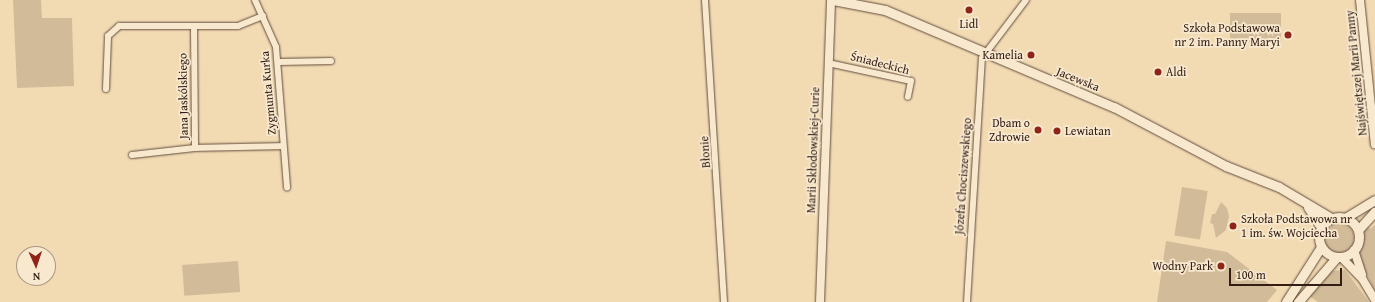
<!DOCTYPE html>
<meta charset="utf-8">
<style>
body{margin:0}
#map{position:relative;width:1375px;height:302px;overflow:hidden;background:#f2dbb3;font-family:"Gentium Book Plus",serif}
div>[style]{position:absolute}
.green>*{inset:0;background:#d2bb98;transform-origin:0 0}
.round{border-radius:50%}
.roads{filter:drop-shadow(0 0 1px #634c3c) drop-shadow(0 0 1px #634c3c)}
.minor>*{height:6px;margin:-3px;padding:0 3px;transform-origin:3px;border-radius:3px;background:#f7e8ce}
.tertiary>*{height:8px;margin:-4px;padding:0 4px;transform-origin:4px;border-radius:4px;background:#f7e8ce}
.secondary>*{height:9px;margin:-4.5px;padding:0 4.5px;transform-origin:4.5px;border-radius:4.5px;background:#f7e8ce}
.secondary>.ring{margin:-4.5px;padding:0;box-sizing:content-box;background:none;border:9px solid #f7e8ce;border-radius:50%}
.dots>*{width:11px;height:11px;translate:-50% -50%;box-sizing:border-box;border:2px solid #f7e8ce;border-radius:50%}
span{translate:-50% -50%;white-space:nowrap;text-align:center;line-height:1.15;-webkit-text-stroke:3.5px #f7e8ce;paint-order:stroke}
.poi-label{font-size:12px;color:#331d15}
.right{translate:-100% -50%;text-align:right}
.left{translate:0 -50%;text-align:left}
.street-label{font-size:12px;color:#331d15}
.north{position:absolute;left:16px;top:246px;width:40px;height:40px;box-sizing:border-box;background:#f7e8ce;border:1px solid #a99784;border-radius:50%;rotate:177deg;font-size:11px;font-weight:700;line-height:16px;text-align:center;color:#331d15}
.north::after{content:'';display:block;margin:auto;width:14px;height:18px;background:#8f2418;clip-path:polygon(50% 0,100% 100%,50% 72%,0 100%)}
.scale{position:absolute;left:1229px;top:268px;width:113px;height:18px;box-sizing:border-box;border:2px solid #331d15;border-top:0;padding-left:5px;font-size:12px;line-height:14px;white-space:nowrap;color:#331d15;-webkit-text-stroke:3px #f7e8ce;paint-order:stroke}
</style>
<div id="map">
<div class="green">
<i style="clip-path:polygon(13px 0,41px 0,42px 18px,72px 18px,74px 86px,17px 88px)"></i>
<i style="left:1281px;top:13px;width:29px;height:51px;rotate:90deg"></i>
<i style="left:1182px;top:187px;width:26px;height:49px;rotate:9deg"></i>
<i style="clip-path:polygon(1221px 202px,1227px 208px,1229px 216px,1226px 230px,1216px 238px,1213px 224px,1210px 223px,1212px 214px,1215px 214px)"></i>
<i class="round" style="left:1324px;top:223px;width:30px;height:30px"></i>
<i style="clip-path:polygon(1365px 224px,1370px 229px,1375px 225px,1375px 291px,1358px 257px)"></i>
<i style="clip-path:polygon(1166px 241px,1227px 252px,1277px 290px,1267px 302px,1157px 302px)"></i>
<i style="left:238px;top:261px;width:31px;height:56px;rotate:86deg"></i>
<i style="clip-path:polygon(1345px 270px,1369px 302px,1318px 302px,1308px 295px,1325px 271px)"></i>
</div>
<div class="roads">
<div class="minor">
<i style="left:255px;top:0;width:51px;rotate:65.9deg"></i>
<i style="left:276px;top:47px;width:141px;rotate:85.5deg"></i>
<i style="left:705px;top:0;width:303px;rotate:86.4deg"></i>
<i style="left:194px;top:27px;width:121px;rotate:89.5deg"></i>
<i style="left:195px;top:148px;width:88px;rotate:-1.3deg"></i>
<i style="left:279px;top:62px;width:52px;rotate:-1.1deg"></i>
<i style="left:828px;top:63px;width:85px;rotate:12.2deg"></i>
<i style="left:911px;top:81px;width:16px;rotate:101deg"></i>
<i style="left:106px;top:89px;width:53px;rotate:-87.8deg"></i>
<i style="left:108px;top:36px;width:15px;rotate:-42deg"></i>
<i style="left:119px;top:26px;width:119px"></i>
<i style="left:238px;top:26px;width:27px;rotate:-22deg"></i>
<i style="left:132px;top:155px;width:63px;rotate:-6.3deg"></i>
<i style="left:967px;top:302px;width:244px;rotate:-86.5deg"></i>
<i style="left:982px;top:58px;width:73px;rotate:-52.8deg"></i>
</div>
<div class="tertiary">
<i style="left:1360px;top:0;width:145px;rotate:84.1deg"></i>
<i style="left:1354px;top:250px;width:26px;rotate:72deg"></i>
<i style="left:1342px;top:258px;width:30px;rotate:46deg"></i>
<i style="left:1363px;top:280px;width:23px;rotate:59deg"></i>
<i style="left:820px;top:302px;width:302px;rotate:-87.9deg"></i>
</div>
<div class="secondary">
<i style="left:833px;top:0;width:53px;rotate:10.9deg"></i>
<i style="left:885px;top:10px;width:249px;rotate:23deg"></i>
<i style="left:1114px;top:107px;width:127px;rotate:27.8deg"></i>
<i style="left:1226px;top:166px;width:57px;rotate:21.6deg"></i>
<i style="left:1279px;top:187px;width:61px;rotate:30.8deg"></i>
<i style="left:1308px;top:207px;width:24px;rotate:57deg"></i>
<i class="ring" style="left:1319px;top:217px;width:31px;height:31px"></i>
<i style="left:1345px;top:218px;width:35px;rotate:-31deg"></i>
<i style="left:1358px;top:230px;width:25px;rotate:-48deg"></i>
<i style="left:1286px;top:302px;width:65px;rotate:-57.5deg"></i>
<i style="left:1298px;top:302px;width:58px;rotate:-49.2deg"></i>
</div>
</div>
<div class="dots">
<i style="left:969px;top:10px;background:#8f2418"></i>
<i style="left:1288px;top:35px;background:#8f2418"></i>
<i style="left:1031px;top:55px;background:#8f2418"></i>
<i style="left:1158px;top:72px;background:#8f2418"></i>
<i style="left:1038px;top:130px;background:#8f2418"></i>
<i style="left:1057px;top:131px;background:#8f2418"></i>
<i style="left:1233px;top:226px;background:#8f2418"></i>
<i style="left:1221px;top:266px;background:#8f2418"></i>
</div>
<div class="poi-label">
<span style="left:969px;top:24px">Lidl</span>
<span class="right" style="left:1280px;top:35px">Szkoła Podstawowa<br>nr 2 im. Panny Maryi</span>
<span class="right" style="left:1023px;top:55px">Kamelia</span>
<span class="left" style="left:1166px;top:72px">Aldi</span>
<span class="right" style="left:1030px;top:130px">Dbam o<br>Zdrowie</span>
<span class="left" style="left:1065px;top:131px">Lewiatan</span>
<span class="left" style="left:1241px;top:226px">Szkoła Podstawowa nr<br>1 im. św. Wojciecha</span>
<span class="right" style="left:1213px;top:266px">Wodny Park</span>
</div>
<div class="street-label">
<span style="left:880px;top:63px;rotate:14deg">Śniadeckich</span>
<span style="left:1356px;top:73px;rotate:-96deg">Najświętszej Marii Panny</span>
<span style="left:1078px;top:79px;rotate:22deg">Jacewska</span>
<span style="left:268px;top:93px;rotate:-95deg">Zygmunta Kurka</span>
<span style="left:183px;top:96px;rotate:-91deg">Jana Jaskólskiego</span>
<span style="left:813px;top:150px;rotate:-88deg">Marii Skłodowskiej-Curie</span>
<span style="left:705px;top:152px;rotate:-94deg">Błonie</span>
<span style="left:963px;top:176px;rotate:-86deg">Józefa Chociszewskiego</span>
</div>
<div class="north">N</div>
<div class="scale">100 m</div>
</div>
